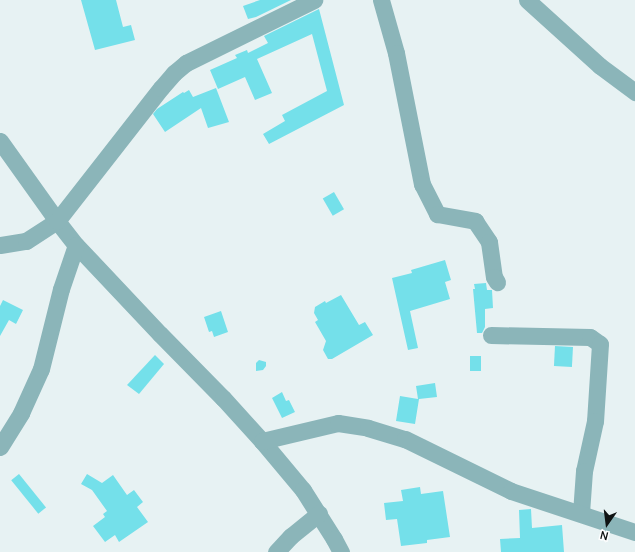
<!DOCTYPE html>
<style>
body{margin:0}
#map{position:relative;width:635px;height:552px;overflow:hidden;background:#e7f2f3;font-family:Manrope,sans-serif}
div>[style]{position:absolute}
.building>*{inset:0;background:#74e0ea;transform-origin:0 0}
.minor>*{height:17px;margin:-8.5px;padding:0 8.5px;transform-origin:8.5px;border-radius:8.5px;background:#8bb5b9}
span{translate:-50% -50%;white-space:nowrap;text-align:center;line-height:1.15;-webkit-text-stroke:3px #fff;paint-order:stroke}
.north{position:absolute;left:587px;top:504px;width:40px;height:40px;-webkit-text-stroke:3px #fff;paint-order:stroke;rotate:194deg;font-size:11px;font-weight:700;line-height:16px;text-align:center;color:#0f1313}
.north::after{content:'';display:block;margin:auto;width:14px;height:18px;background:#0f1313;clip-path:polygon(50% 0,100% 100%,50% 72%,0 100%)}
</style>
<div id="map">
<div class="building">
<i style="clip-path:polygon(81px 0,116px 0,123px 27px,131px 25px,135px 40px,95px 50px)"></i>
<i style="clip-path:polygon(260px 0,291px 0,256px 17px,248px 19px,243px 6px)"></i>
<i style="clip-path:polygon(319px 9px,344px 105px,269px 144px,263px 134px,285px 121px,282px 115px,327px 91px,312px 34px,257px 59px,272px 93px,255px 100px,245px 77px,218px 89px,210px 70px,237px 58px,235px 55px,247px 50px,248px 53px,268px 43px,264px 36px)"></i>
<i style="clip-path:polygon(216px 88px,229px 122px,208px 128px,201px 108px,165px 132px,153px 114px,157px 109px,183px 92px,184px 93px,189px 90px,193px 97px)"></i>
<i style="left:334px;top:192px;width:20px;height:13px;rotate:60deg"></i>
<i style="clip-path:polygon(445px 260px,451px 280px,445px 282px,450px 299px,410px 311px,418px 348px,408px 350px,392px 278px,412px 273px,411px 270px)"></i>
<i style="clip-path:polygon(486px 283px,487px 290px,492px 290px,493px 308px,485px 309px,485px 327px,482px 333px,477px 333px,473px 289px,475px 289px,474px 284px)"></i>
<i style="clip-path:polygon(341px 295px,359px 325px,365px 322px,373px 335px,332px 359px,328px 359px,323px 350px,326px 341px,315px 322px,318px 320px,314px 313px,315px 307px,325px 301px,326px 303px)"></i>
<i style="clip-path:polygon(3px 300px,23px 310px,16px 324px,9px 320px,0 336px,0 306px)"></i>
<i style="clip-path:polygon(221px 311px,228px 332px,214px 337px,212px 331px,209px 332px,204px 317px)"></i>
<i style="left:555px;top:346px;width:18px;height:20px;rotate:3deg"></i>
<i style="clip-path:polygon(155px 355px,164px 364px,139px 394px,127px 385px)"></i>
<i style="left:470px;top:356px;width:11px;height:15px"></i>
<i style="clip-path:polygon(259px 360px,266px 362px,266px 366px,263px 370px,256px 371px,256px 363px)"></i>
<i style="clip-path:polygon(435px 383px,437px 397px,419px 399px,415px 424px,396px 421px,400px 396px,418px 399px,416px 386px)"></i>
<i style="clip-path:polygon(282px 392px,286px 401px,289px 400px,295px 412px,282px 418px,272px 398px)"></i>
<i style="left:19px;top:474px;width:43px;height:10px;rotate:51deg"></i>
<i style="clip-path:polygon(87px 474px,102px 483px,113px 475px,127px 495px,134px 490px,143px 502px,137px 507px,148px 522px,119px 542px,115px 535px,105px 542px,93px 526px,105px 517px,103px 514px,107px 511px,92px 490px,81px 484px)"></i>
<i style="clip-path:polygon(420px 487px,421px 494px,443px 491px,450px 537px,427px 540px,427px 543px,401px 546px,397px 519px,386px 520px,384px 503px,403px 501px,401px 490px)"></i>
<i style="clip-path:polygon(531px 509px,532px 528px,562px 525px,564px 552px,501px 552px,500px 539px,520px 538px,519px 510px)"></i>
</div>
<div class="minor">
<i style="left:381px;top:0;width:55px;rotate:74.2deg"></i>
<i style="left:396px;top:53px;width:134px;rotate:78.8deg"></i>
<i style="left:422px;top:184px;width:34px;rotate:63deg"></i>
<i style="left:437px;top:214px;width:39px;rotate:10deg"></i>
<i style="left:475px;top:221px;width:25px;rotate:56deg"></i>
<i style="left:489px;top:242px;width:35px;rotate:82deg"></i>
<i style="left:494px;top:277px;width:6px;rotate:59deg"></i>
<i style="left:527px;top:0;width:98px;rotate:42.1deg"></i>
<i style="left:600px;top:66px;width:44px;rotate:36.6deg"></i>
<i style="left:0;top:141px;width:98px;rotate:54.5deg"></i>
<i style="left:57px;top:221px;width:31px;rotate:52deg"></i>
<i style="left:76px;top:245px;width:122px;rotate:46.7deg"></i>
<i style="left:160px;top:334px;width:90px;rotate:45.5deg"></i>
<i style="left:223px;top:398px;width:58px;rotate:47.8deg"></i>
<i style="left:262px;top:441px;width:64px;rotate:50.1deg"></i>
<i style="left:303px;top:490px;width:58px;rotate:57.7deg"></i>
<i style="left:334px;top:539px;width:15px;rotate:62deg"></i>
<i style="left:0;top:245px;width:26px;rotate:-9deg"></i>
<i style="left:26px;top:241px;width:37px;rotate:-33deg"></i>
<i style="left:57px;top:221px;width:169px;rotate:-52deg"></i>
<i style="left:161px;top:88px;width:20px;rotate:-49deg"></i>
<i style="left:174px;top:73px;width:16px;rotate:-40deg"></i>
<i style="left:186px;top:63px;width:143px;rotate:-26.2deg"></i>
<i style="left:491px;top:335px;width:99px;rotate:1.2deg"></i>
<i style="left:590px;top:337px;width:12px;rotate:35deg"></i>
<i style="left:600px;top:344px;width:77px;rotate:93.7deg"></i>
<i style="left:595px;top:421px;width:51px;rotate:102.4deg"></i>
<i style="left:584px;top:471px;width:42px;rotate:94.1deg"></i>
<i style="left:262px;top:441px;width:78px;rotate:-13.3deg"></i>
<i style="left:338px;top:423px;width:30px;rotate:9deg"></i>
<i style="left:368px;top:428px;width:39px;rotate:17deg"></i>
<i style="left:405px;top:439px;width:118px;rotate:26.1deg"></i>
<i style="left:511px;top:491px;width:131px;rotate:18.3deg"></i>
<i style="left:0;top:447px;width:40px;rotate:-58deg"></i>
<i style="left:21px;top:413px;width:48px;rotate:-65.6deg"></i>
<i style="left:41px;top:369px;width:82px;rotate:-76deg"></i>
<i style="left:61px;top:289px;width:46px;rotate:-71.2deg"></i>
<i style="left:276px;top:552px;width:22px;rotate:-47deg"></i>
<i style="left:291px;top:536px;width:36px;rotate:-39deg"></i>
</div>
<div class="north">N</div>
</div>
